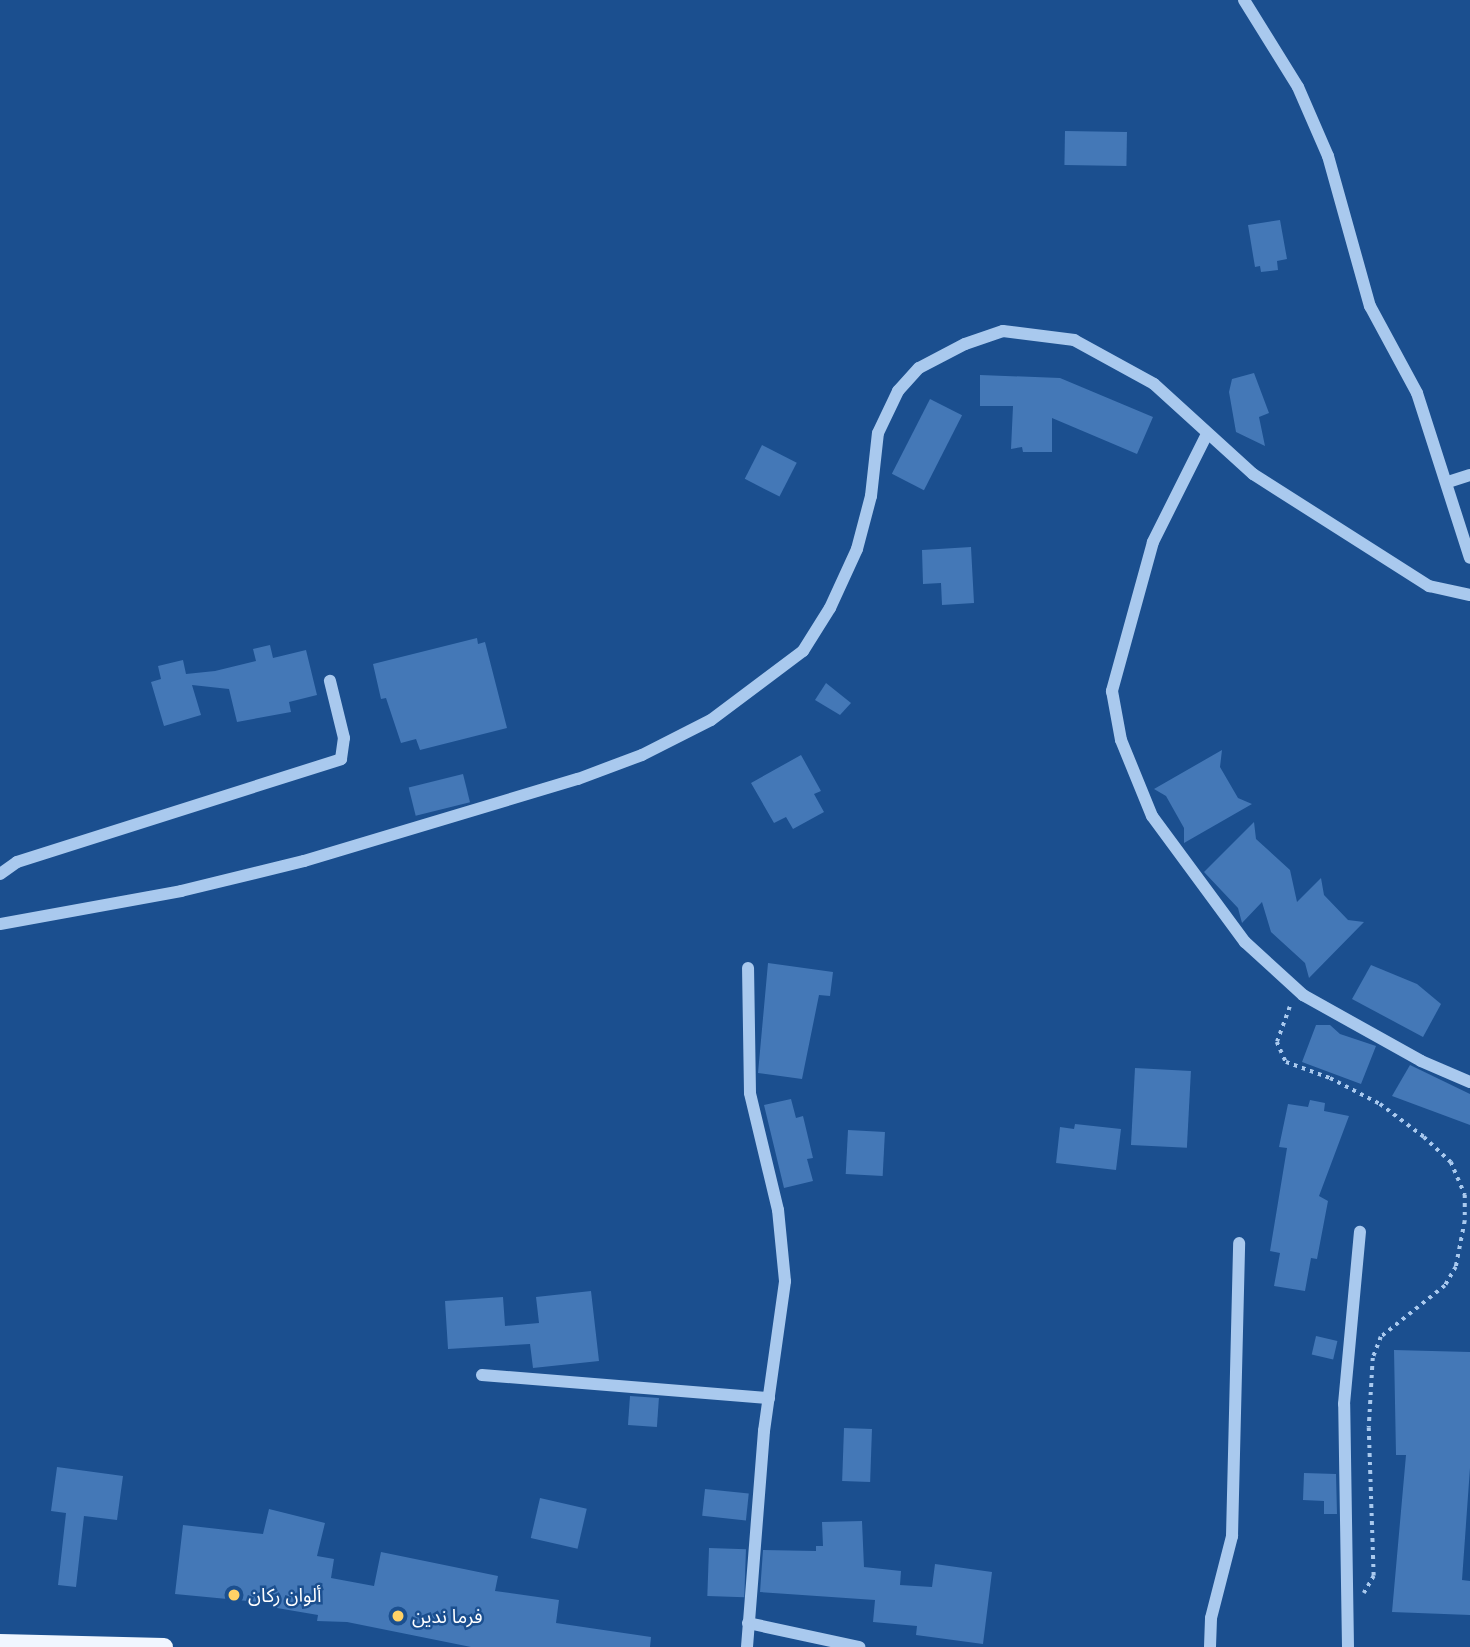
<!DOCTYPE html>
<meta charset="utf-8">
<style>
body{margin:0}
#map{position:relative;width:1470px;height:1647px;overflow:hidden;background:#1b4f8f;font-family:Lato,"Noto Sans Arabic",sans-serif}
div>[style]{position:absolute}
.building>*{inset:0;background:#4478b7;transform-origin:0 0}
.path>*{height:3.5px;margin-top:-1.75px;transform-origin:0;background:repeating-linear-gradient(90deg,#a9c9ee 0 3.5px,transparent 0 8.5px)}
.minor>*{height:12px;margin:-6px;padding:0 6px;transform-origin:6px;border-radius:6px;background:#a9c9ee}
.major>*{height:18px;margin:-9px;padding:0 9px;transform-origin:9px;border-radius:9px;background:#f0f6ff}
.dots>*{width:19px;height:19px;translate:-50% -50%;box-sizing:border-box;border:4px solid #1b4f8f;border-radius:50%}
span{translate:-50% -50%;white-space:nowrap;text-align:center;line-height:1.15;-webkit-text-stroke:5px #1b4f8f;paint-order:stroke}
.poi-label{font-size:19px;color:#fff}
.left{translate:0 -50%;text-align:left}
</style>
<div id="map">
<div class="building">
<i style="left:1065px;top:131px;width:62px;height:34px;rotate:1deg"></i>
<i style="clip-path:polygon(1280px 220px,1287px 259px,1277px 261px,1278px 270px,1261px 272px,1260px 266px,1255px 267px,1248px 225px)"></i>
<i style="clip-path:polygon(1254px 373px,1269px 413px,1259px 417px,1265px 446px,1236px 432px,1229px 392px,1232px 379px)"></i>
<i style="clip-path:polygon(980px 375px,1060px 378px,1153px 417px,1137px 454px,1052px 418px,1052px 452px,1023px 452px,1022px 447px,1011px 449px,1013px 406px,980px 406px)"></i>
<i style="left:930px;top:399px;width:36px;height:84px;rotate:27deg"></i>
<i style="left:762px;top:445px;width:39px;height:38px;rotate:27deg"></i>
<i style="clip-path:polygon(971px 547px,974px 603px,942px 605px,941px 583px,923px 584px,922px 550px)"></i>
<i style="clip-path:polygon(477px 638px,478px 644px,485px 642px,507px 728px,420px 750px,416px 739px,401px 743px,386px 698px,381px 699px,373px 664px)"></i>
<i style="clip-path:polygon(270px 645px,273px 658px,306px 650px,317px 695px,289px 702px,291px 712px,237px 722px,229px 689px,192px 685px,201px 715px,164px 726px,151px 682px,161px 679px,158px 666px,183px 660px,186px 674px,215px 671px,256px 661px,253px 649px)"></i>
<i style="clip-path:polygon(826px 683px,851px 703px,840px 715px,815px 700px)"></i>
<i style="clip-path:polygon(1222px 750px,1220px 767px,1238px 798px,1252px 804px,1184px 843px,1184px 828px,1166px 796px,1154px 789px)"></i>
<i style="clip-path:polygon(801px 755px,821px 791px,814px 794px,824px 812px,793px 829px,786px 817px,774px 823px,751px 783px)"></i>
<i style="left:463px;top:774px;width:29px;height:56px;rotate:76deg"></i>
<i style="clip-path:polygon(1254px 822px,1256px 839px,1290px 870px,1297px 902px,1321px 878px,1324px 895px,1348px 920px,1364px 922px,1309px 978px,1305px 963px,1271px 932px,1262px 902px,1242px 923px,1238px 908px,1204px 872px)"></i>
<i style="clip-path:polygon(768px 963px,833px 972px,830px 996px,819px 995px,802px 1079px,758px 1073px)"></i>
<i style="clip-path:polygon(1371px 965px,1417px 984px,1441px 1004px,1423px 1037px,1352px 999px)"></i>
<i style="clip-path:polygon(1316px 1025px,1330px 1025px,1340px 1034px,1376px 1046px,1361px 1084px,1302px 1062px)"></i>
<i style="clip-path:polygon(1410px 1065px,1470px 1094px,1470px 1125px,1392px 1096px)"></i>
<i style="left:1135px;top:1068px;width:56px;height:77px;rotate:3deg"></i>
<i style="clip-path:polygon(791px 1099px,796px 1118px,803px 1116px,813px 1158px,807px 1159px,813px 1181px,784px 1188px,764px 1105px)"></i>
<i style="clip-path:polygon(1310px 1100px,1325px 1103px,1324px 1111px,1349px 1116px,1319px 1196px,1328px 1201px,1317px 1259px,1311px 1258px,1305px 1291px,1274px 1286px,1280px 1253px,1270px 1251px,1287px 1148px,1279px 1147px,1288px 1104px,1308px 1107px)"></i>
<i style="clip-path:polygon(1075px 1124px,1121px 1129px,1116px 1170px,1056px 1163px,1060px 1127px,1074px 1129px)"></i>
<i style="left:848px;top:1130px;width:37px;height:44px;rotate:3deg"></i>
<i style="clip-path:polygon(591px 1291px,599px 1361px,533px 1368px,530px 1344px,448px 1349px,445px 1301px,503px 1297px,505px 1326px,539px 1323px,536px 1297px)"></i>
<i style="left:1316px;top:1336px;width:22px;height:19px;rotate:13deg"></i>
<i style="clip-path:polygon(1394px 1350px,1470px 1352px,1470px 1468px,1462px 1580px,1470px 1581px,1470px 1615px,1392px 1612px,1406px 1455px,1396px 1455px)"></i>
<i style="left:630px;top:1396px;width:29px;height:29px;rotate:4deg"></i>
<i style="left:844px;top:1428px;width:28px;height:53px;rotate:2deg"></i>
<i style="clip-path:polygon(57px 1467px,123px 1476px,117px 1520px,84px 1516px,76px 1587px,58px 1585px,66px 1513px,51px 1511px)"></i>
<i style="clip-path:polygon(1304px 1473px,1336px 1474px,1337px 1514px,1324px 1514px,1324px 1501px,1303px 1500px)"></i>
<i style="left:705px;top:1489px;width:44px;height:27px;rotate:6deg"></i>
<i style="left:540px;top:1498px;width:48px;height:41px;rotate:13deg"></i>
<i style="clip-path:polygon(269px 1509px,325px 1523px,317px 1556px,334px 1559px,331px 1578px,374px 1586px,381px 1552px,498px 1576px,495px 1591px,559px 1600px,556px 1623px,651px 1637px,650px 1647px,471px 1647px,347px 1622px,317px 1621px,318px 1615px,277px 1608px,278px 1604px,175px 1594px,183px 1525px,263px 1534px)"></i>
<i style="clip-path:polygon(862px 1521px,864px 1567px,901px 1571px,900px 1585px,932px 1587px,935px 1564px,992px 1572px,983px 1644px,916px 1635px,917px 1626px,873px 1622px,875px 1600px,760px 1592px,763px 1550px,816px 1551px,816px 1546px,823px 1546px,822px 1522px)"></i>
<i style="left:709px;top:1548px;width:37px;height:48px;rotate:2deg"></i>
</div>
<div class="path">
<i style="left:1290px;top:1007px;width:37px;rotate:110deg"></i>
<i style="left:1277px;top:1042px;width:22px;rotate:66deg"></i>
<i style="left:1286px;top:1062px;width:47px;rotate:20deg"></i>
<i style="left:1330px;top:1078px;width:56px;rotate:27.5deg"></i>
<i style="left:1380px;top:1104px;width:55px;rotate:36.9deg"></i>
<i style="left:1424px;top:1137px;width:37px;rotate:43deg"></i>
<i style="left:1451px;top:1162px;width:36px;rotate:67deg"></i>
<i style="left:1465px;top:1195px;width:26px;rotate:90deg"></i>
<i style="left:1465px;top:1221px;width:47px;rotate:101.1deg"></i>
<i style="left:1456px;top:1267px;width:22px;rotate:120deg"></i>
<i style="left:1445px;top:1286px;width:82px;rotate:141.4deg"></i>
<i style="left:1381px;top:1337px;width:22px;rotate:111deg"></i>
<i style="left:1373px;top:1358px;width:70px;rotate:93.3deg"></i>
<i style="left:1369px;top:1428px;width:148px;rotate:88.1deg"></i>
<i style="left:1374px;top:1576px;width:20px;rotate:120deg"></i>
</div>
<div class="minor">
<i style="left:1244px;top:0;width:102px;rotate:58.2deg"></i>
<i style="left:1298px;top:87px;width:75px;rotate:66.5deg"></i>
<i style="left:1328px;top:156px;width:156px;rotate:74.4deg"></i>
<i style="left:1370px;top:306px;width:99px;rotate:61.6deg"></i>
<i style="left:1417px;top:393px;width:173px;rotate:72.2deg"></i>
<i style="left:1207px;top:434px;width:121px;rotate:116.6deg"></i>
<i style="left:1153px;top:542px;width:155px;rotate:105.4deg"></i>
<i style="left:1112px;top:691px;width:50px;rotate:79.6deg"></i>
<i style="left:1121px;top:740px;width:82px;rotate:67.8deg"></i>
<i style="left:1152px;top:816px;width:157px;rotate:53.6deg"></i>
<i style="left:1245px;top:942px;width:79px;rotate:42.4deg"></i>
<i style="left:1303px;top:995px;width:135px;rotate:29.2deg"></i>
<i style="left:1421px;top:1061px;width:53px;rotate:23.2deg"></i>
<i style="left:1448px;top:482px;width:23px;rotate:-18deg"></i>
<i style="left:0;top:874px;width:21px;rotate:-35deg"></i>
<i style="left:17px;top:862px;width:340px;rotate:-17.6deg"></i>
<i style="left:341px;top:759px;width:21px;rotate:-82deg"></i>
<i style="left:344px;top:738px;width:59px;rotate:-103.8deg"></i>
<i style="left:0;top:924px;width:184px;rotate:-10.3deg"></i>
<i style="left:181px;top:891px;width:127px;rotate:-13.7deg"></i>
<i style="left:304px;top:861px;width:286px;rotate:-16.7deg"></i>
<i style="left:578px;top:779px;width:68px;rotate:-20.6deg"></i>
<i style="left:642px;top:755px;width:77px;rotate:-26.9deg"></i>
<i style="left:711px;top:720px;width:115px;rotate:-36.9deg"></i>
<i style="left:803px;top:651px;width:51px;rotate:-57.9deg"></i>
<i style="left:830px;top:608px;width:65px;rotate:-65.4deg"></i>
<i style="left:857px;top:549px;width:55px;rotate:-75.2deg"></i>
<i style="left:871px;top:496px;width:63px;rotate:-83.7deg"></i>
<i style="left:878px;top:433px;width:47px;rotate:-64.5deg"></i>
<i style="left:898px;top:391px;width:31px;rotate:-48deg"></i>
<i style="left:919px;top:368px;width:52px;rotate:-27.6deg"></i>
<i style="left:965px;top:344px;width:40px;rotate:-18.9deg"></i>
<i style="left:1003px;top:331px;width:72px;rotate:7.2deg"></i>
<i style="left:1074px;top:340px;width:91px;rotate:28.8deg"></i>
<i style="left:1154px;top:384px;width:134px;rotate:42.3deg"></i>
<i style="left:1253px;top:474px;width:209px;rotate:32.5deg"></i>
<i style="left:1429px;top:586px;width:42px;rotate:12.4deg"></i>
<i style="left:482px;top:1375px;width:288px;rotate:4.6deg"></i>
<i style="left:748px;top:1623px;width:114px;rotate:12.2deg"></i>
<i style="left:747px;top:1647px;width:217px;rotate:-85.5deg"></i>
<i style="left:764px;top:1431px;width:151px;rotate:-82deg"></i>
<i style="left:785px;top:1281px;width:71px;rotate:-95.6deg"></i>
<i style="left:778px;top:1210px;width:120px;rotate:-103.5deg"></i>
<i style="left:750px;top:1093px;width:125px;rotate:-90.9deg"></i>
<i style="left:1210px;top:1647px;width:29px;rotate:-88deg"></i>
<i style="left:1211px;top:1618px;width:85px;rotate:-75.6deg"></i>
<i style="left:1232px;top:1536px;width:293px;rotate:-88.6deg"></i>
<i style="left:1348px;top:1647px;width:243px;rotate:-90.9deg"></i>
<i style="left:1344px;top:1404px;width:173px;rotate:-84.7deg"></i>
</div>
<div class="major">
<i style="left:0;top:1643px;width:164px;rotate:1.4deg"></i>
</div>
<div class="dots">
<i style="left:234px;top:1595px;background:#ffd166"></i>
<i style="left:398px;top:1616px;background:#ffd166"></i>
</div>
<div class="poi-label">
<span class="left" style="left:248px;top:1595px">ألوان ركان</span>
<span class="left" style="left:412px;top:1616px">فرما ندين</span>
</div>
</div>
